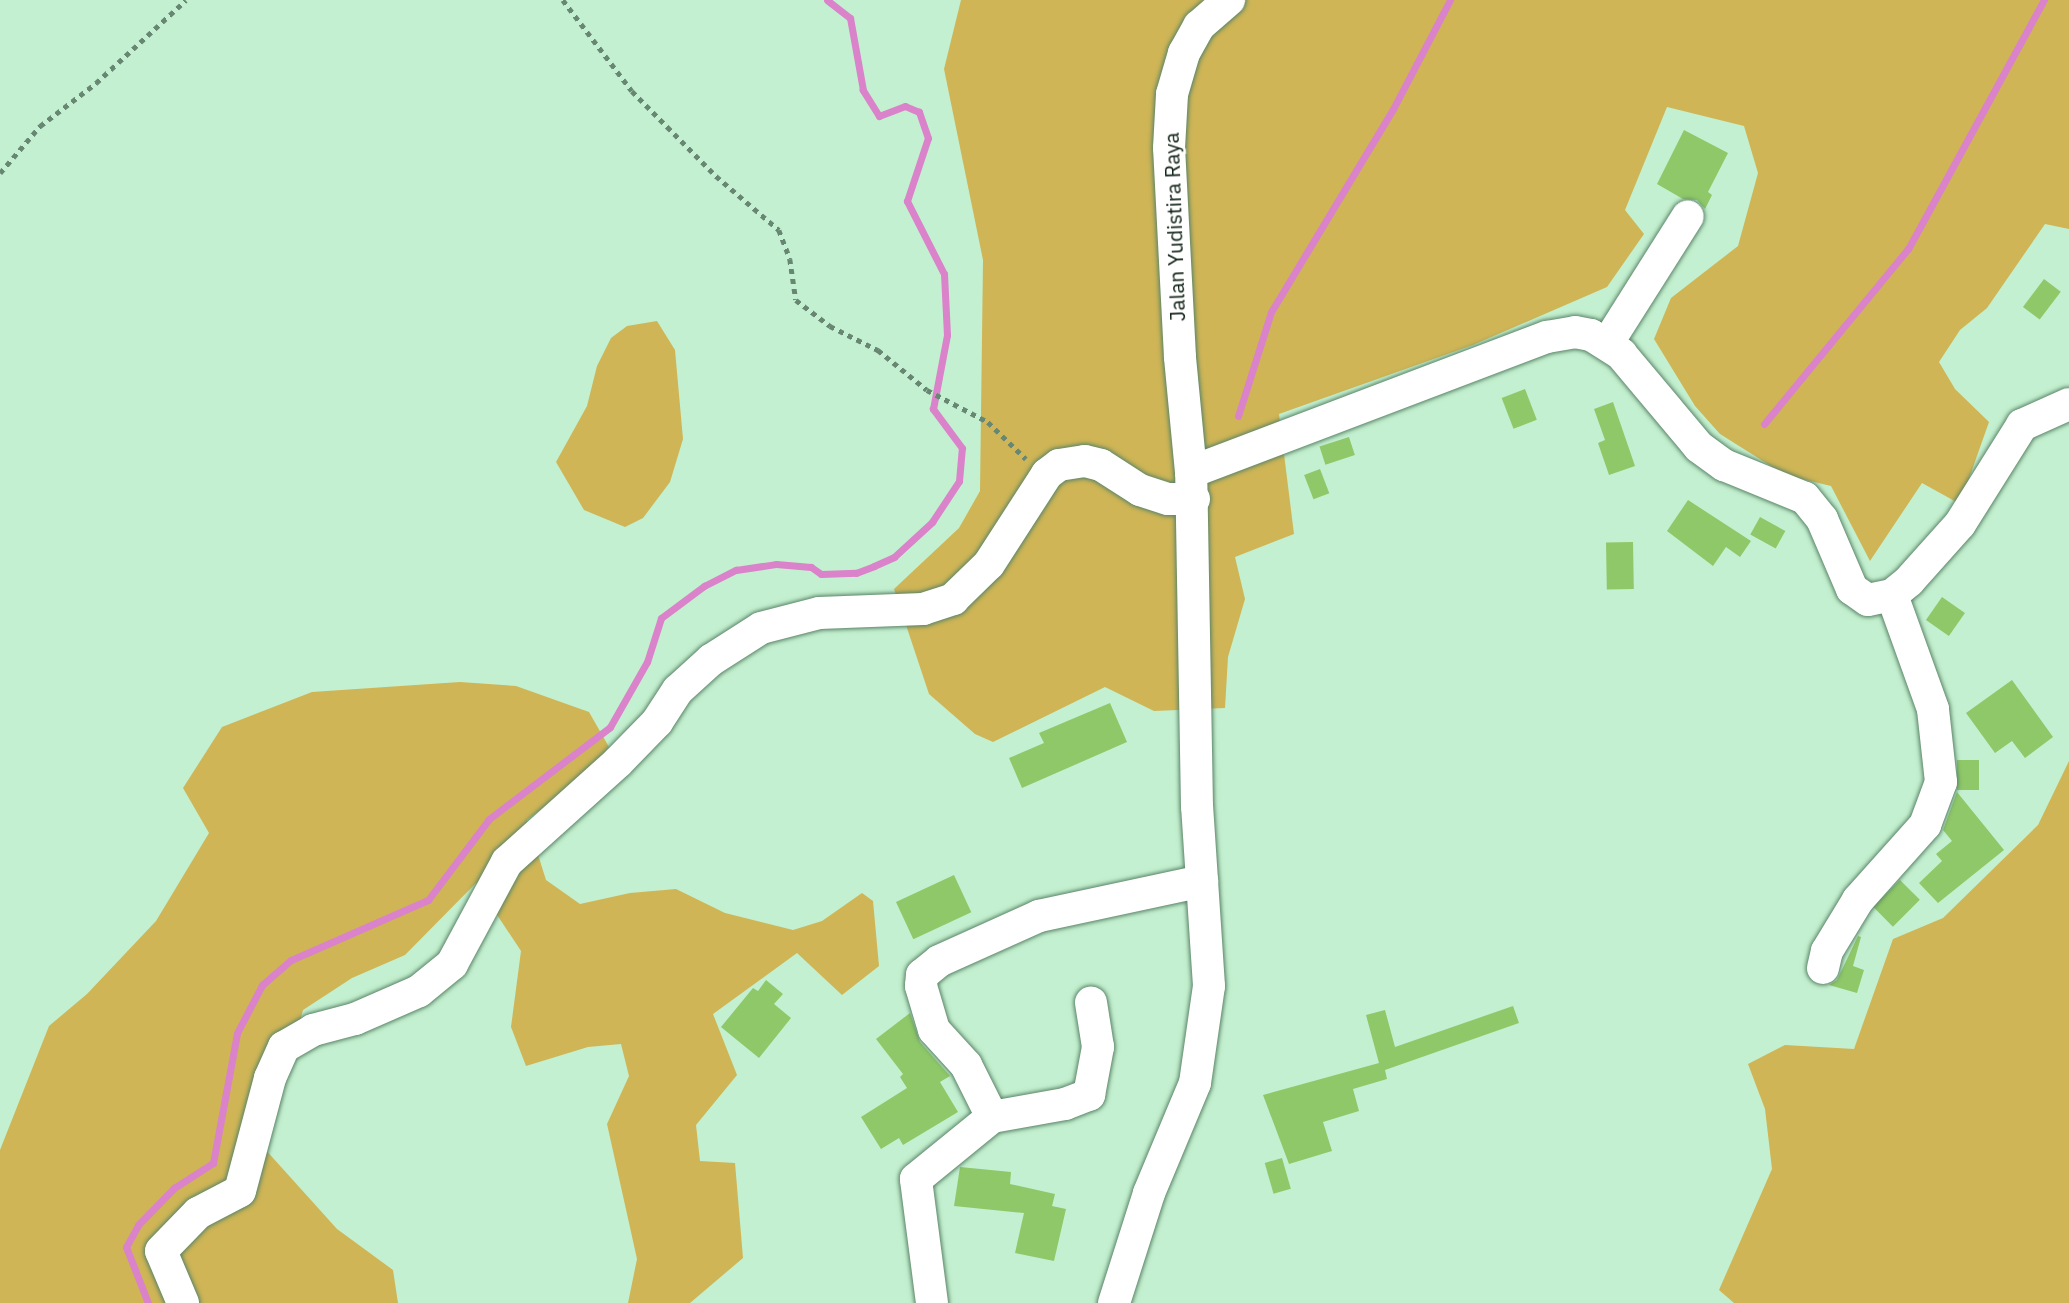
<!DOCTYPE html>
<style>
body{margin:0}
#map{position:relative;width:2069px;height:1303px;overflow:hidden;background:#c3f0d0;font-family:"IBM Plex Sans",sans-serif}
div>[style]{position:absolute}
.green>*{inset:0;background:#cfb556}
.stream>*{height:7px;margin:-3.5px;padding:0 3.5px;transform-origin:3.5px;border-radius:3.5px;background:#da82ca}
.building>*{inset:0;background:#8fc868;transform-origin:0 0}
.path>*{height:4.5px;margin-top:-2.25px;transform-origin:0;background:repeating-linear-gradient(90deg,#688772 0 5px,transparent 0 10px)}
.roads{filter:drop-shadow(0 0 2px #5a8467) drop-shadow(0 0 2px #5a8467)}
.minor>*{height:32px;margin:-16px;padding:0 16px;transform-origin:16px;border-radius:16px;background:#fff}
span{translate:-50% -50%;white-space:nowrap;text-align:center;line-height:1.15;-webkit-text-stroke:5px #fff;paint-order:stroke}
.street-label{font-size:21px;color:#0f2015}
</style>
<div id="map">
<div class="green">
<i style="clip-path:polygon(961px 0,2069px 0,2069px 229px,2045px 224px,1987px 308px,1960px 330px,1939px 362px,1955px 389px,1989px 422px,1960px 504px,1922px 483px,1870px 561px,1831px 486px,1785px 475px,1720px 434px,1695px 406px,1654px 339px,1671px 298px,1738px 246px,1758px 173px,1744px 126px,1667px 107px,1625px 210px,1644px 234px,1607px 287px,1473px 345px,1279px 414px,1294px 534px,1235px 557px,1245px 599px,1228px 657px,1225px 708px,1154px 711px,1105px 687px,993px 742px,975px 734px,929px 694px,894px 589px,959px 528px,980px 491px,983px 260px,944px 69px)"></i>
<i style="clip-path:polygon(657px 321px,675px 350px,683px 439px,670px 482px,643px 518px,625px 527px,584px 510px,556px 462px,587px 406px,597px 366px,611px 338px,627px 326px)"></i>
<i style="clip-path:polygon(460px 682px,516px 686px,589px 712px,609px 747px,584px 776px,527px 820px,546px 880px,580px 904px,630px 893px,676px 889px,725px 913px,793px 930px,822px 921px,862px 893px,873px 901px,879px 966px,842px 995px,797px 953px,713px 1014px,737px 1075px,696px 1125px,700px 1161px,735px 1163px,743px 1258px,690px 1303px,628px 1303px,637px 1259px,607px 1124px,629px 1076px,621px 1044px,588px 1047px,526px 1066px,511px 1027px,521px 951px,476px 883px,405px 955px,352px 978px,303px 1010px,264px 1148px,337px 1229px,393px 1270px,398px 1303px,0 1303px,0 1150px,49px 1026px,87px 994px,156px 921px,209px 833px,183px 788px,222px 727px,312px 692px)"></i>
<i style="clip-path:polygon(2069px 761px,2069px 1303px,1734px 1303px,1719px 1290px,1772px 1169px,1765px 1109px,1748px 1064px,1785px 1045px,1854px 1049px,1893px 939px,1943px 918px,2038px 825px)"></i>
</div>
<div class="stream">
<i style="left:1238px;top:416px;width:109px;rotate:-72.4deg"></i>
<i style="left:1271px;top:312px;width:237px;rotate:-59deg"></i>
<i style="left:1393px;top:109px;width:123px;rotate:-62.4deg"></i>
<i style="left:1764px;top:424px;width:227px;rotate:-50.6deg"></i>
<i style="left:1908px;top:249px;width:284px;rotate:-61.4deg"></i>
<i style="left:148px;top:1303px;width:60px;rotate:-111.4deg"></i>
<i style="left:126px;top:1247px;width:25px;rotate:-61deg"></i>
<i style="left:138px;top:1225px;width:52px;rotate:-45.8deg"></i>
<i style="left:174px;top:1188px;width:46px;rotate:-32.7deg"></i>
<i style="left:213px;top:1163px;width:132px;rotate:-79.5deg"></i>
<i style="left:237px;top:1033px;width:54px;rotate:-62.5deg"></i>
<i style="left:262px;top:985px;width:38px;rotate:-41deg"></i>
<i style="left:291px;top:960px;width:150px;rotate:-23.7deg"></i>
<i style="left:428px;top:900px;width:101px;rotate:-53deg"></i>
<i style="left:489px;top:819px;width:152px;rotate:-37.2deg"></i>
<i style="left:610px;top:727px;width:75px;rotate:-60.4deg"></i>
<i style="left:647px;top:662px;width:46px;rotate:-72.3deg"></i>
<i style="left:661px;top:618px;width:54px;rotate:-36.7deg"></i>
<i style="left:704px;top:586px;width:36px;rotate:-27deg"></i>
<i style="left:736px;top:570px;width:40px;rotate:-8.5deg"></i>
<i style="left:776px;top:564px;width:35px;rotate:5deg"></i>
<i style="left:811px;top:567px;width:12px;rotate:35deg"></i>
<i style="left:821px;top:574px;width:35px;rotate:-2deg"></i>
<i style="left:856px;top:573px;width:19px;rotate:-21deg"></i>
<i style="left:874px;top:566px;width:22px;rotate:-24deg"></i>
<i style="left:894px;top:557px;width:52px;rotate:-42.6deg"></i>
<i style="left:932px;top:522px;width:49px;rotate:-56.6deg"></i>
<i style="left:959px;top:481px;width:33px;rotate:-85deg"></i>
<i style="left:962px;top:448px;width:49px;rotate:-126.6deg"></i>
<i style="left:933px;top:409px;width:75px;rotate:-79.3deg"></i>
<i style="left:947px;top:335px;width:61px;rotate:-92.8deg"></i>
<i style="left:944px;top:274px;width:82px;rotate:-116.9deg"></i>
<i style="left:907px;top:201px;width:66px;rotate:-71.6deg"></i>
<i style="left:928px;top:138px;width:28px;rotate:-109deg"></i>
<i style="left:919px;top:112px;width:15px;rotate:-157deg"></i>
<i style="left:905px;top:106px;width:28px;rotate:159deg"></i>
<i style="left:879px;top:116px;width:31px;rotate:-122deg"></i>
<i style="left:863px;top:90px;width:73px;rotate:-100.2deg"></i>
<i style="left:850px;top:18px;width:29px;rotate:-142deg"></i>
</div>
<div class="building">
<i style="clip-path:polygon(1684px 130px,1728px 153px,1708px 192px,1712px 195px,1705px 209px,1697px 200px,1683px 199px,1657px 184px)"></i>
<i style="left:2044px;top:279px;width:21px;height:35px;rotate:37deg"></i>
<i style="left:1525px;top:389px;width:33px;height:25px;rotate:69deg"></i>
<i style="clip-path:polygon(1613px 402px,1635px 466px,1609px 475px,1598px 443px,1605px 440px,1594px 409px)"></i>
<i style="left:1349px;top:437px;width:19px;height:31px;rotate:72deg"></i>
<i style="left:1320px;top:469px;width:26px;height:17px;rotate:69deg"></i>
<i style="clip-path:polygon(1688px 500px,1751px 541px,1740px 557px,1726px 547px,1713px 566px,1667px 531px)"></i>
<i style="left:1760px;top:517px;width:29px;height:20px;rotate:29deg"></i>
<i style="left:1633px;top:542px;width:47px;height:27px;rotate:89deg"></i>
<i style="left:1942px;top:597px;width:28px;height:28px;rotate:35deg"></i>
<i style="clip-path:polygon(2012px 680px,2053px 737px,2025px 758px,2012px 741px,1995px 753px,1966px 713px)"></i>
<i style="clip-path:polygon(1110px 703px,1127px 742px,1022px 788px,1009px 758px,1044px 743px,1039px 733px)"></i>
<i style="left:1957px;top:760px;width:22px;height:30px"></i>
<i style="clip-path:polygon(1957px 792px,2004px 850px,1938px 903px,1919px 883px,1942px 861px,1936px 854px,1952px 841px,1943px 830px)"></i>
<i style="left:954px;top:875px;width:41px;height:64px;rotate:65deg"></i>
<i style="left:1900px;top:880px;width:28px;height:38px;rotate:45deg"></i>
<i style="clip-path:polygon(1858px 936px,1861px 937px,1853px 966px,1864px 970px,1857px 993px,1829px 985px,1837px 980px)"></i>
<i style="clip-path:polygon(766px 980px,783px 994px,774px 1004px,791px 1018px,759px 1058px,721px 1027px,753px 988px,758px 991px)"></i>
<i style="clip-path:polygon(1513px 1006px,1519px 1023px,1385px 1070px,1387px 1079px,1353px 1089px,1359px 1111px,1323px 1122px,1332px 1151px,1289px 1164px,1263px 1095px,1379px 1063px,1366px 1015px,1385px 1010px,1395px 1047px)"></i>
<i style="clip-path:polygon(910px 1013px,920px 1042px,950px 1076px,940px 1082px,958px 1112px,903px 1145px,899px 1138px,881px 1149px,861px 1117px,907px 1088px,900px 1077px,903px 1074px,876px 1039px)"></i>
<i style="left:1282px;top:1158px;width:32px;height:18px;rotate:74deg"></i>
<i style="clip-path:polygon(960px 1167px,1011px 1172px,1010px 1184px,1055px 1194px,1052px 1206px,1066px 1209px,1054px 1261px,1015px 1253px,1024px 1213px,954px 1206px)"></i>
</div>
<div class="path">
<i style="left:563px;top:0;width:114px;rotate:52.8deg"></i>
<i style="left:632px;top:91px;width:120px;rotate:45.3deg"></i>
<i style="left:716px;top:176px;width:83px;rotate:40.6deg"></i>
<i style="left:779px;top:230px;width:31px;rotate:69deg"></i>
<i style="left:790px;top:259px;width:41px;rotate:81.7deg"></i>
<i style="left:796px;top:300px;width:43px;rotate:37.4deg"></i>
<i style="left:830px;top:326px;width:54px;rotate:26.6deg"></i>
<i style="left:878px;top:350px;width:63px;rotate:39.2deg"></i>
<i style="left:927px;top:390px;width:69px;rotate:27.7deg"></i>
<i style="left:988px;top:422px;width:53px;rotate:44.2deg"></i>
<i style="left:0;top:173px;width:62px;rotate:-49.6deg"></i>
<i style="left:40px;top:126px;width:71px;rotate:-37.5deg"></i>
<i style="left:96px;top:83px;width:122px;rotate:-42.7deg"></i>
</div>
<div class="roads">
<div class="minor">
<i style="left:1607px;top:344px;width:151px;rotate:-57.7deg"></i>
<i style="left:1191px;top:472px;width:116px;rotate:-95.5deg"></i>
<i style="left:1180px;top:357px;width:209px;rotate:-93deg"></i>
<i style="left:1169px;top:148px;width:54px;rotate:-86.8deg"></i>
<i style="left:1172px;top:94px;width:43px;rotate:-73.7deg"></i>
<i style="left:1184px;top:53px;width:31px;rotate:-61deg"></i>
<i style="left:1199px;top:26px;width:40px;rotate:-41deg"></i>
<i style="left:1823px;top:968px;width:17px;rotate:-77deg"></i>
<i style="left:1827px;top:951px;width:60px;rotate:-58.7deg"></i>
<i style="left:1858px;top:900px;width:101px;rotate:-48.2deg"></i>
<i style="left:1925px;top:825px;width:46px;rotate:-69.6deg"></i>
<i style="left:1941px;top:782px;width:73px;rotate:-96.3deg"></i>
<i style="left:1933px;top:709px;width:121px;rotate:-109.8deg"></i>
<i style="left:992px;top:1117px;width:74px;rotate:-10.1deg"></i>
<i style="left:1065px;top:1104px;width:26px;rotate:-21deg"></i>
<i style="left:1089px;top:1095px;width:49px;rotate:-79.4deg"></i>
<i style="left:1098px;top:1047px;width:45px;rotate:-99deg"></i>
<i style="left:183px;top:1303px;width:56px;rotate:-112.9deg"></i>
<i style="left:161px;top:1251px;width:53px;rotate:-45.8deg"></i>
<i style="left:198px;top:1213px;width:47px;rotate:-27.6deg"></i>
<i style="left:240px;top:1191px;width:117px;rotate:-75.1deg"></i>
<i style="left:270px;top:1078px;width:34px;rotate:-66deg"></i>
<i style="left:284px;top:1047px;width:34px;rotate:-30deg"></i>
<i style="left:313px;top:1030px;width:43px;rotate:-14.7deg"></i>
<i style="left:355px;top:1019px;width:70px;rotate:-23.6deg"></i>
<i style="left:419px;top:991px;width:43px;rotate:-39.3deg"></i>
<i style="left:452px;top:964px;width:116px;rotate:-61.7deg"></i>
<i style="left:507px;top:862px;width:149px;rotate:-42deg"></i>
<i style="left:618px;top:762px;width:56px;rotate:-45.7deg"></i>
<i style="left:657px;top:722px;width:38px;rotate:-57deg"></i>
<i style="left:678px;top:690px;width:45px;rotate:-42.3deg"></i>
<i style="left:711px;top:660px;width:59px;rotate:-32.6deg"></i>
<i style="left:761px;top:628px;width:60px;rotate:-14.5deg"></i>
<i style="left:819px;top:613px;width:104px;rotate:-2.2deg"></i>
<i style="left:923px;top:609px;width:32px;rotate:-18deg"></i>
<i style="left:953px;top:599px;width:50px;rotate:-44.2deg"></i>
<i style="left:989px;top:564px;width:107px;rotate:-57.2deg"></i>
<i style="left:1047px;top:474px;width:15px;rotate:-37deg"></i>
<i style="left:1059px;top:465px;width:26px;rotate:-9deg"></i>
<i style="left:1085px;top:461px;width:16px;rotate:14deg"></i>
<i style="left:1101px;top:465px;width:46px;rotate:32.7deg"></i>
<i style="left:1140px;top:490px;width:29px;rotate:18deg"></i>
<i style="left:1168px;top:499px;width:26px"></i>
<i style="left:932px;top:1303px;width:125px;rotate:-97.4deg"></i>
<i style="left:916px;top:1179px;width:98px;rotate:-39.2deg"></i>
<i style="left:992px;top:1117px;width:58px;rotate:-116.6deg"></i>
<i style="left:966px;top:1065px;width:47px;rotate:-132.4deg"></i>
<i style="left:934px;top:1030px;width:46px;rotate:-106.5deg"></i>
<i style="left:921px;top:986px;width:11px;rotate:-85deg"></i>
<i style="left:922px;top:975px;width:22px;rotate:-39deg"></i>
<i style="left:939px;top:961px;width:110px;rotate:-24.2deg"></i>
<i style="left:1039px;top:916px;width:167px;rotate:-12.1deg"></i>
<i style="left:1114px;top:1303px;width:115px;rotate:-72.3deg"></i>
<i style="left:1149px;top:1193px;width:119px;rotate:-67.3deg"></i>
<i style="left:1195px;top:1083px;width:98px;rotate:-81.8deg"></i>
<i style="left:1209px;top:986px;width:179px;rotate:-93.8deg"></i>
<i style="left:1197px;top:807px;width:335px;rotate:-91deg"></i>
<i style="left:1191px;top:472px;width:381px;rotate:-20.8deg"></i>
<i style="left:1547px;top:337px;width:28px;rotate:-10deg"></i>
<i style="left:1575px;top:332px;width:16px;rotate:11deg"></i>
<i style="left:1591px;top:335px;width:36px;rotate:32deg"></i>
<i style="left:1621px;top:354px;width:121px;rotate:50deg"></i>
<i style="left:1699px;top:447px;width:31px;rotate:36deg"></i>
<i style="left:1724px;top:465px;width:87px;rotate:22.2deg"></i>
<i style="left:1805px;top:498px;width:27px;rotate:51deg"></i>
<i style="left:1822px;top:519px;width:76px;rotate:66.8deg"></i>
<i style="left:1852px;top:589px;width:19px;rotate:35deg"></i>
<i style="left:1868px;top:600px;width:25px;rotate:-12deg"></i>
<i style="left:1892px;top:595px;width:22px;rotate:-39deg"></i>
<i style="left:1909px;top:581px;width:76px;rotate:-48.2deg"></i>
<i style="left:1960px;top:524px;width:117px;rotate:-57.9deg"></i>
<i style="left:2022px;top:425px;width:51px;rotate:-24.1deg"></i>
</div>
</div>
<div class="street-label">
<span style="left:1174px;top:227px;rotate:-92deg">Jalan Yudistira Raya</span>
</div>
</div>
